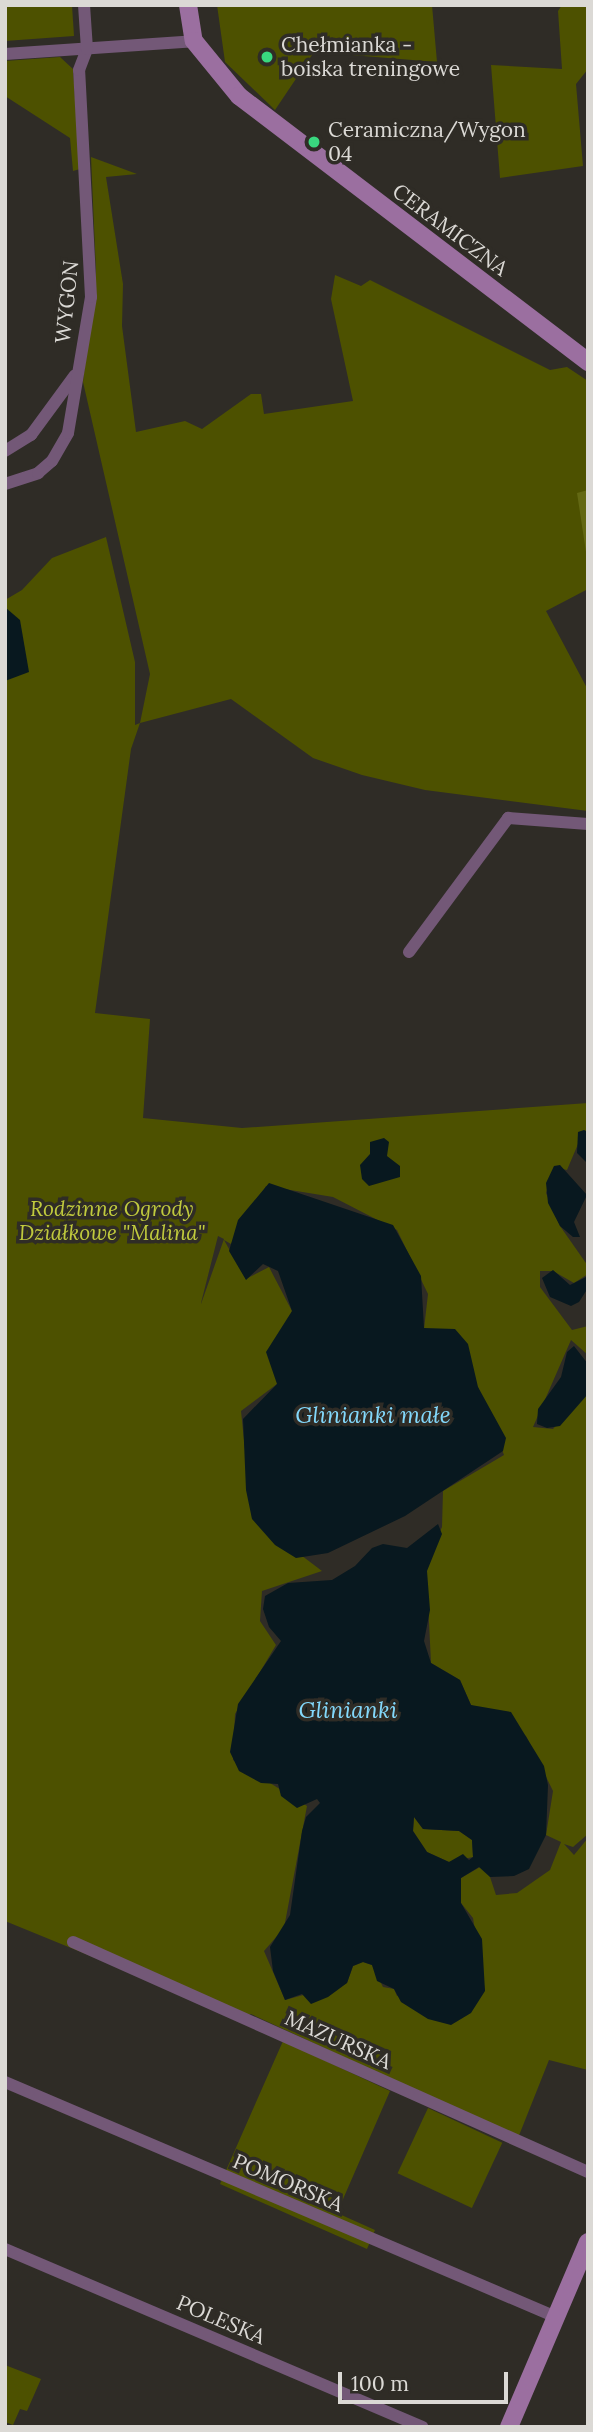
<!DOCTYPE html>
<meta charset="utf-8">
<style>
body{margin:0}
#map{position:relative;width:593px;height:2432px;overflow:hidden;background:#2f2c26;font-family:Lora,serif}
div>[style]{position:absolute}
.green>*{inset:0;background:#4d5100;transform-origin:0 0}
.forest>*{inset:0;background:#636813}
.water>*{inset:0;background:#08181f}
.street>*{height:12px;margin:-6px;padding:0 6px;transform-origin:6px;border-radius:6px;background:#735877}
.secondary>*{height:18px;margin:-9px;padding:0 9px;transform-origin:9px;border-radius:9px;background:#9b6fa0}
.dots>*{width:19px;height:19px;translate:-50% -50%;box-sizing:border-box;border:4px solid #2f2c26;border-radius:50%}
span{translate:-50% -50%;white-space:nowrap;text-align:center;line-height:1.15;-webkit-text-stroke:7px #2f2c26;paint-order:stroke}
.poi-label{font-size:21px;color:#dbd9d5}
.left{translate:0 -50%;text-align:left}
.street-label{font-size:21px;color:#dbd9d5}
.park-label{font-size:21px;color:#c0ca3d;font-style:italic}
.water-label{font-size:23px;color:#83d8fb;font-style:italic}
.frame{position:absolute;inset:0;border:7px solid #dbd9d5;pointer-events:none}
.scale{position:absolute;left:338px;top:2372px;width:170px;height:32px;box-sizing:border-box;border:4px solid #dbd9d5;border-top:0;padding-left:9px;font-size:21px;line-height:24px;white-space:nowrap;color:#dbd9d5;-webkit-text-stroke:5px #2f2c26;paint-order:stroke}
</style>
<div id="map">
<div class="green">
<i style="clip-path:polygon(5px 5px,72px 5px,74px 36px,5px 41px)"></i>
<i style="clip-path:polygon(217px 5px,432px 5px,437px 62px,314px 52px,275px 110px,225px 62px)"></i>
<i style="clip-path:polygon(562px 5px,588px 5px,588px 69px,576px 84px,583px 166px,500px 178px,491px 65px,562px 69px,558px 11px)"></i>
<i style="clip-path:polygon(60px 57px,73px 69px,80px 169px,73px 171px,70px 138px,5px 96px,5px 61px)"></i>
<i style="clip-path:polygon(evenodd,91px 157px,137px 174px,106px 177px,123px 284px,122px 326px,136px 432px,185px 421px,202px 429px,251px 394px,261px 394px,264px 414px,353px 401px,331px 299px,335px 275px,361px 286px,370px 280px,550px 370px,567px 367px,588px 381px,588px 589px,546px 611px,588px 690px,588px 811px,425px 790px,362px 775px,313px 758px,231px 699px,140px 723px,131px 749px,95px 1013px,150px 1019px,143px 1118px,242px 1128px,588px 1103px,588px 1133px,584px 1130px,567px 1170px,554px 1167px,546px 1193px,560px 1226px,588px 1266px,588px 1274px,574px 1283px,553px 1271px,540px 1271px,540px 1287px,572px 1330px,588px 1326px,588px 1355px,571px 1340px,533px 1427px,553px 1429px,588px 1389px,588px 1834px,573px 1847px,564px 1844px,574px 1855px,588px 1838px,588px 2070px,549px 2060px,518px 2138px,251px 2014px,242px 2018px,5px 1921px,5px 600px,22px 590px,52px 558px,106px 537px,135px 662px,135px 725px,140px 723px,150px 674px,83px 382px,96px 271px,91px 157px,266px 1186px,333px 1197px,397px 1230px,428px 1294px,424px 1329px,478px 1387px,504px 1455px,443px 1491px,442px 1527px,426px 1561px,431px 1663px,460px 1680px,471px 1705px,526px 1736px,553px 1791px,546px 1835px,561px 1842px,550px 1870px,517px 1893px,496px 1895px,488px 1871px,480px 1867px,461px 1878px,461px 1903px,473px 1918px,485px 1991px,397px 1996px,394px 1989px,383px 1987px,372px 1965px,363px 1962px,353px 1966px,347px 1983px,285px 2000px,264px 1951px,284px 1928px,307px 1806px,233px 1760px,235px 1714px,276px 1645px,260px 1621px,262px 1591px,322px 1571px,252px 1518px,241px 1411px,277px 1384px,292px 1311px,269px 1267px,246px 1279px,224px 1240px,231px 1244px,266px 1186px,91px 157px,218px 1236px,224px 1239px,201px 1304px,201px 1303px,218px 1236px)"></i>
<i style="clip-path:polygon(414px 1817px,423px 1829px,459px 1831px,472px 1840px,473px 1857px,449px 1862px,427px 1852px,413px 1831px)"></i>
<i style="clip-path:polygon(283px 2041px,390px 2091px,337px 2213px,375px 2230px,367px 2249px,220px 2184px)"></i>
<i style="left:428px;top:2108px;width:82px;height:72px;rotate:25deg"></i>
<i style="clip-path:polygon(5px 2365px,41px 2379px,27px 2411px,20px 2409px,13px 2425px,5px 2422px)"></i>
</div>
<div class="forest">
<i style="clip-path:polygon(588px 490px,588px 565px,577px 493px)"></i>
</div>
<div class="water">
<i style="clip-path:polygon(6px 608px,20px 620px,29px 672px,5px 681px)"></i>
<i style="clip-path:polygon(584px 1130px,588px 1132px,588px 1164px,577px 1153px,578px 1132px)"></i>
<i style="clip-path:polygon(384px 1138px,389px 1142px,387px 1156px,400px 1166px,400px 1177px,369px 1186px,362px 1179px,360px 1165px,370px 1154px,370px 1142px)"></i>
<i style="clip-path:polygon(560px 1165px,587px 1195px,574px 1222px,580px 1237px,573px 1237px,560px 1226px,548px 1203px,546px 1183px,554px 1166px)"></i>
<i style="clip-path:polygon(269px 1183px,393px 1225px,421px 1276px,424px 1328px,455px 1329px,468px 1344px,478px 1387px,506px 1438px,503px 1451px,405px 1516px,328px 1553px,296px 1558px,275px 1545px,252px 1519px,246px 1490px,243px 1419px,277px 1384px,266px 1352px,292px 1311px,278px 1271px,263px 1264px,246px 1280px,229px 1251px,238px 1220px)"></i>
<i style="clip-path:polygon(553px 1270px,570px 1285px,588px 1276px,588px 1288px,579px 1302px,571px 1306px,550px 1297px,542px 1278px)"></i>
<i style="clip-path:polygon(574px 1346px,588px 1364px,588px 1394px,560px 1426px,547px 1428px,537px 1424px,538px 1409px,561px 1377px,567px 1352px)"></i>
<i style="clip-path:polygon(evenodd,438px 1524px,442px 1534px,427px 1571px,430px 1610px,424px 1641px,431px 1663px,460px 1680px,471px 1705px,511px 1712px,544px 1766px,548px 1785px,546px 1835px,529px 1869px,514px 1876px,490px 1877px,479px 1867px,461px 1878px,461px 1903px,482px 1939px,485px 1991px,471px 2013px,451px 2025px,428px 2019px,401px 2002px,394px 1989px,377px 1981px,372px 1965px,363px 1962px,353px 1966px,347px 1983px,328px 1997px,311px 2004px,302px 1994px,285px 2000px,273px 1971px,270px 1947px,290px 1915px,302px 1831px,306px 1817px,320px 1803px,317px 1799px,297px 1808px,281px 1796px,278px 1784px,261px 1783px,239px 1771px,230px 1752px,238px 1704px,281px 1641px,269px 1627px,263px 1609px,265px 1596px,288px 1583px,332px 1580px,355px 1566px,372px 1548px,383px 1544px,407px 1548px,438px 1524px,414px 1817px,423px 1829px,459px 1831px,472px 1840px,473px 1857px,469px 1860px,463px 1854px,449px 1862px,427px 1852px,413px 1831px,414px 1817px)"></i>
</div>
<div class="street">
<i style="left:5px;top:54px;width:189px;rotate:-3.9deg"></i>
<i style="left:5px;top:451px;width:31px;rotate:-32deg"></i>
<i style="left:31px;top:435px;width:74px;rotate:-53.7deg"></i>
<i style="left:5px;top:484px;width:35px;rotate:-18deg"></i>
<i style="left:38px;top:473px;width:18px;rotate:-41deg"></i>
<i style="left:52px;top:461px;width:32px;rotate:-60deg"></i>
<i style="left:68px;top:433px;width:138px;rotate:-80.4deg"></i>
<i style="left:91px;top:297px;width:227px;rotate:-93deg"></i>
<i style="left:79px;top:70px;width:22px;rotate:-69deg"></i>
<i style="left:87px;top:49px;width:44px;rotate:-93.9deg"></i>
<i style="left:409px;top:952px;width:167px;rotate:-53.5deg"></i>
<i style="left:508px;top:818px;width:80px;rotate:4.3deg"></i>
<i style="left:73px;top:1942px;width:564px;rotate:24.07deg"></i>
<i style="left:5px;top:2082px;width:599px;rotate:23.1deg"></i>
<i style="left:5px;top:2249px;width:454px;rotate:23.1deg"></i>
</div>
<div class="secondary">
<i style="left:188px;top:5px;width:36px;rotate:81deg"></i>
<i style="left:194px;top:41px;width:71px;rotate:50.7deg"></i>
<i style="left:239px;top:96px;width:439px;rotate:37.3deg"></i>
<i style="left:509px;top:2427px;width:201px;rotate:-66.9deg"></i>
</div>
<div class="dots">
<i style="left:267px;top:57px;background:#39d87f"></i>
<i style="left:314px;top:142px;background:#39d87f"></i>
</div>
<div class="poi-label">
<span class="left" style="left:281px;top:57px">Chełmianka -<br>boiska treningowe</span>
<span class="left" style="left:328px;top:142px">Ceramiczna/Wygon<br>04</span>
</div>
<div class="street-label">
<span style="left:450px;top:230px;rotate:37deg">CERAMICZNA</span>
<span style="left:67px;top:302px;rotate:-84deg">WYGON</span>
<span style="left:338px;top:2040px;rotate:24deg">MAZURSKA</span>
<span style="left:288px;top:2183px;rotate:23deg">POMORSKA</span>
<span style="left:221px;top:2320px;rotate:23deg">POLESKA</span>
</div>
<div class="park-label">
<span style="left:112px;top:1221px">Rodzinne Ogrody<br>Działkowe "Malina"</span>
</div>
<div class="water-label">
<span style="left:373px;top:1415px">Glinianki małe</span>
<span style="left:348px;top:1710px">Glinianki</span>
</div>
<div class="frame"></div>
<div class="scale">100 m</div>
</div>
